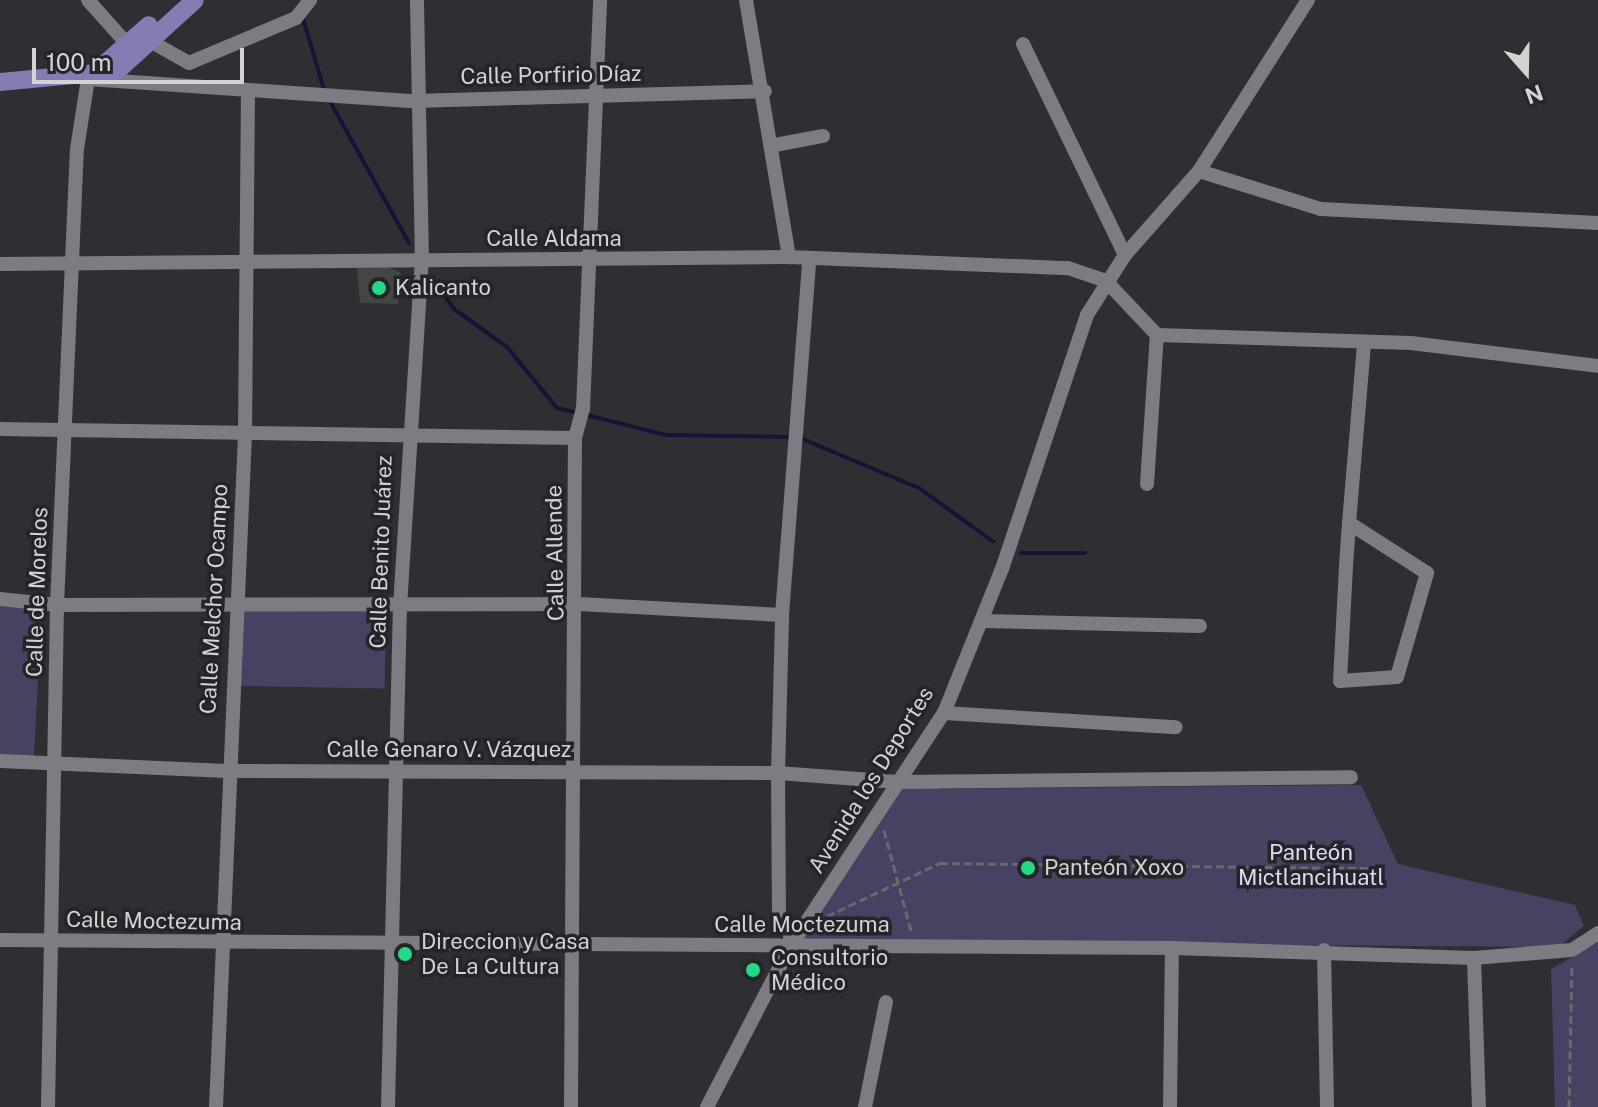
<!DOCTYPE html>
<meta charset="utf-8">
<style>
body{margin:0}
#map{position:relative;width:1598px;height:1107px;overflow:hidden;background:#2e2e33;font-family:"Public Sans",sans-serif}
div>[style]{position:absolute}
.green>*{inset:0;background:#464262;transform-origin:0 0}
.stream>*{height:4px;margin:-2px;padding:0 2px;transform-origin:2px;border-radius:2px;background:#191137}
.building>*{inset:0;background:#424743}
.path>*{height:3px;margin-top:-1.5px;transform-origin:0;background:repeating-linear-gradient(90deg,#69696d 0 8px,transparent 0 12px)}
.minor>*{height:14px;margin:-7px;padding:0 7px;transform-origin:7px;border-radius:7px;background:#7c7c82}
.major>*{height:18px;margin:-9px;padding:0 9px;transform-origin:9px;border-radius:9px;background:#847cb3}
.dots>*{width:22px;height:22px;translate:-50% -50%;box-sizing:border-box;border:4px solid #252429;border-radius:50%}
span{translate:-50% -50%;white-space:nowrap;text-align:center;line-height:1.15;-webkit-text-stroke:7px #252429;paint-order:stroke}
.street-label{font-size:22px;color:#d3d3d6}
.poi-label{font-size:22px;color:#d3d3d6}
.left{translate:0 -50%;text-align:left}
.park-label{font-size:22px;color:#dddaf8}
.north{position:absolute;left:1486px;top:32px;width:80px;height:80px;-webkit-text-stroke:6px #252429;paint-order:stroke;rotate:160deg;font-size:22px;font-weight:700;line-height:32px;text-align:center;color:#d3d3d6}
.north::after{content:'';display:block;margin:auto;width:28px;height:36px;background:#d3d3d6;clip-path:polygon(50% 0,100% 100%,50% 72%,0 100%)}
.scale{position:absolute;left:32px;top:48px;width:212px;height:36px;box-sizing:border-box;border:4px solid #d3d3d6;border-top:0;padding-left:10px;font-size:24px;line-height:28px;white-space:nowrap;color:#d3d3d6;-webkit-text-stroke:6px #252429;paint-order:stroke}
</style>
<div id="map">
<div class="green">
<i style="left:0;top:602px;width:42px;height:154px;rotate:3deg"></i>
<i style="left:240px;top:609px;width:146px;height:77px;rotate:1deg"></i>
<i style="clip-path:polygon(898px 782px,942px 789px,1361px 785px,1398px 864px,1575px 905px,1584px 926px,1558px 947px,794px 942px)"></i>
<i style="clip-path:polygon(1598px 942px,1598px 1107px,1555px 1107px,1551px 969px)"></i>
</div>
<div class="stream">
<i style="left:303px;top:18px;width:75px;rotate:73.7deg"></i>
<i style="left:328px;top:98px;width:166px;rotate:60.8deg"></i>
<i style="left:438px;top:286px;width:28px;rotate:55deg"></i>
<i style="left:454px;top:309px;width:65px;rotate:35.6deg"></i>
<i style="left:507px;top:347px;width:79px;rotate:50.7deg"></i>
<i style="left:557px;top:408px;width:22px;rotate:13deg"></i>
<i style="left:587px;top:415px;width:81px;rotate:14.2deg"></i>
<i style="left:666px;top:435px;width:125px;rotate:0.9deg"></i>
<i style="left:800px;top:438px;width:129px;rotate:22.8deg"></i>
<i style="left:919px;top:488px;width:92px;rotate:35.8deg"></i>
<i style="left:1021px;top:553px;width:64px"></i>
</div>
<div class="building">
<i style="clip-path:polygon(389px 267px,401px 273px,398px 304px,360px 303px,357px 268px)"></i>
</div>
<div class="path">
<i style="left:884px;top:830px;width:105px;rotate:75deg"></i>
<i style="left:827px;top:916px;width:125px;rotate:-25.1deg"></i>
<i style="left:940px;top:863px;width:435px;rotate:0.7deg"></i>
<i style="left:1569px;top:1107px;width:144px;rotate:-88.8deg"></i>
</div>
<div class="minor">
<i style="left:88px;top:0;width:59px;rotate:48.4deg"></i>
<i style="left:746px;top:0;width:261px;rotate:80.5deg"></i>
<i style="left:150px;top:41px;width:45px;rotate:29.4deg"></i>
<i style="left:189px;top:63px;width:116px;rotate:-22.8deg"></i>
<i style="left:296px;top:18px;width:23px;rotate:-52deg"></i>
<i style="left:1023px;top:44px;width:234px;rotate:64.2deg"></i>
<i style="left:775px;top:145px;width:49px;rotate:-10.6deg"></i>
<i style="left:1199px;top:171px;width:128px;rotate:17.3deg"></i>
<i style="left:1321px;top:209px;width:277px;rotate:2.9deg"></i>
<i style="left:0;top:264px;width:789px;rotate:-0.51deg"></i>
<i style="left:789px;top:257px;width:279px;rotate:2.3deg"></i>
<i style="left:1068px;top:268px;width:40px;rotate:18.9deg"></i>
<i style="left:1106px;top:281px;width:74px;rotate:46.6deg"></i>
<i style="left:1157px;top:335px;width:254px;rotate:1.8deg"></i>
<i style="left:1411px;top:343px;width:188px;rotate:7deg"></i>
<i style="left:0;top:429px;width:575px;rotate:0.9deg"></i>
<i style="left:1147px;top:484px;width:149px;rotate:-86.2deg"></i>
<i style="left:1349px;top:523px;width:93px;rotate:32.7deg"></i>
<i style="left:1427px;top:573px;width:108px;rotate:106.1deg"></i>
<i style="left:1397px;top:677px;width:57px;rotate:176deg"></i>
<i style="left:1340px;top:681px;width:115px;rotate:-87deg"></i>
<i style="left:1346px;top:566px;width:43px;rotate:-86deg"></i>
<i style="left:1349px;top:523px;width:179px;rotate:-85.2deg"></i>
<i style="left:0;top:599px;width:57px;rotate:6deg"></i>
<i style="left:57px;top:605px;width:522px;rotate:-0.11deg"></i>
<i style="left:579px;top:604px;width:203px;rotate:3.1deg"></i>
<i style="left:981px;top:621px;width:219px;rotate:1.3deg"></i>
<i style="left:944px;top:713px;width:232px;rotate:3.5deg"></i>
<i style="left:0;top:761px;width:227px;rotate:2.5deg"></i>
<i style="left:227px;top:771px;width:551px;rotate:0.21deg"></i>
<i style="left:778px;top:773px;width:120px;rotate:4.3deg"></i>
<i style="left:898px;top:782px;width:453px;rotate:-0.6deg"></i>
<i style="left:0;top:940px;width:1172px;rotate:0.39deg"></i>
<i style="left:1172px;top:948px;width:302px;rotate:1.9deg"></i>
<i style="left:1474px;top:958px;width:98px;rotate:-4.7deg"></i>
<i style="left:1572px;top:950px;width:31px;rotate:-33deg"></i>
<i style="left:794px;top:942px;width:30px;rotate:-120deg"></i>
<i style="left:779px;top:916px;width:143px;rotate:-90.4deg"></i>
<i style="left:778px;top:773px;width:158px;rotate:-88.5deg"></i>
<i style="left:782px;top:615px;width:355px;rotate:-85.6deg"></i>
<i style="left:1324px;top:950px;width:157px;rotate:88.9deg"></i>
<i style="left:1474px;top:958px;width:149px;rotate:88.1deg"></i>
<i style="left:48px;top:1107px;width:502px;rotate:-88.97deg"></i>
<i style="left:57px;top:605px;width:456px;rotate:-87.5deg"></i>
<i style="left:77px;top:149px;width:71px;rotate:-81.1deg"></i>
<i style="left:88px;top:79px;width:326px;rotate:3.9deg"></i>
<i style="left:413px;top:101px;width:352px;rotate:-1.6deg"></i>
<i style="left:216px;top:1107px;width:674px;rotate:-87.53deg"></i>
<i style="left:245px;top:434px;width:341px;rotate:-89.5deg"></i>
<i style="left:388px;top:1107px;width:500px;rotate:-88.63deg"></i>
<i style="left:400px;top:607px;width:346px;rotate:-86.4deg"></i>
<i style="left:422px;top:262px;width:262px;rotate:-91.1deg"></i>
<i style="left:571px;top:1107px;width:669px;rotate:-89.66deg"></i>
<i style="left:575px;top:438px;width:30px;rotate:-75deg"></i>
<i style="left:583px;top:409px;width:409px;rotate:-87.6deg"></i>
<i style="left:707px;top:1107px;width:180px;rotate:-62.6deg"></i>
<i style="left:790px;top:947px;width:280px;rotate:-56.7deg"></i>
<i style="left:944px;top:713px;width:155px;rotate:-68.1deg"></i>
<i style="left:1002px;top:569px;width:268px;rotate:-71.5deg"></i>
<i style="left:1087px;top:315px;width:71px;rotate:-57.7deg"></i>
<i style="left:1125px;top:255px;width:112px;rotate:-48.6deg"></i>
<i style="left:1199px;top:171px;width:203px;rotate:-57.5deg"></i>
<i style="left:865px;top:1107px;width:107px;rotate:-78.7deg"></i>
<i style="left:1170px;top:1107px;width:159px;rotate:-89.3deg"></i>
</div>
<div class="major">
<i style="left:93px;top:74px;width:74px;rotate:-41.2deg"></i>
<i style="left:0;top:82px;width:118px;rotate:-5.4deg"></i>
<i style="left:117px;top:71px;width:105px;rotate:-42.3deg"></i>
</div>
<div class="dots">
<i style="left:379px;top:288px;background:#23d886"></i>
<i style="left:1028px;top:868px;background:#23d886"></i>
<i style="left:405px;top:954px;background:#23d886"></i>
<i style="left:753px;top:970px;background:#23d886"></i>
</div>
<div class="street-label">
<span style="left:551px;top:75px;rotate:-1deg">Calle Porfirio Díaz</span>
<span style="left:554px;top:239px">Calle Aldama</span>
<span style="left:381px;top:552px;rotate:-88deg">Calle Benito Juárez</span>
<span style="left:555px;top:553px;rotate:-91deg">Calle Allende</span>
<span style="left:37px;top:592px;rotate:-88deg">Calle de Morelos</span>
<span style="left:214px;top:599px;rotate:-87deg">Calle Melchor Ocampo</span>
<span style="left:449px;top:750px">Calle Genaro V. Vázquez</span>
<span style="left:871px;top:780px;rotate:-58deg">Avenida los Deportes</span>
<span style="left:154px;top:921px;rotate:1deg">Calle Moctezuma</span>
<span style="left:802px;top:925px">Calle Moctezuma</span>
</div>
<div class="poi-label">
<span class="left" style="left:395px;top:288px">Kalicanto</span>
<span class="left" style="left:1044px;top:868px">Panteón Xoxo</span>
<span class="left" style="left:421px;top:954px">Direccion y Casa<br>De La Cultura</span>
<span class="left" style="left:771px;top:970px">Consultorio<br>Médico</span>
</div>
<div class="park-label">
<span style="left:1311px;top:865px">Panteón<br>Mictlancihuatl</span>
</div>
<div class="north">N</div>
<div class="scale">100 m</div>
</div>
